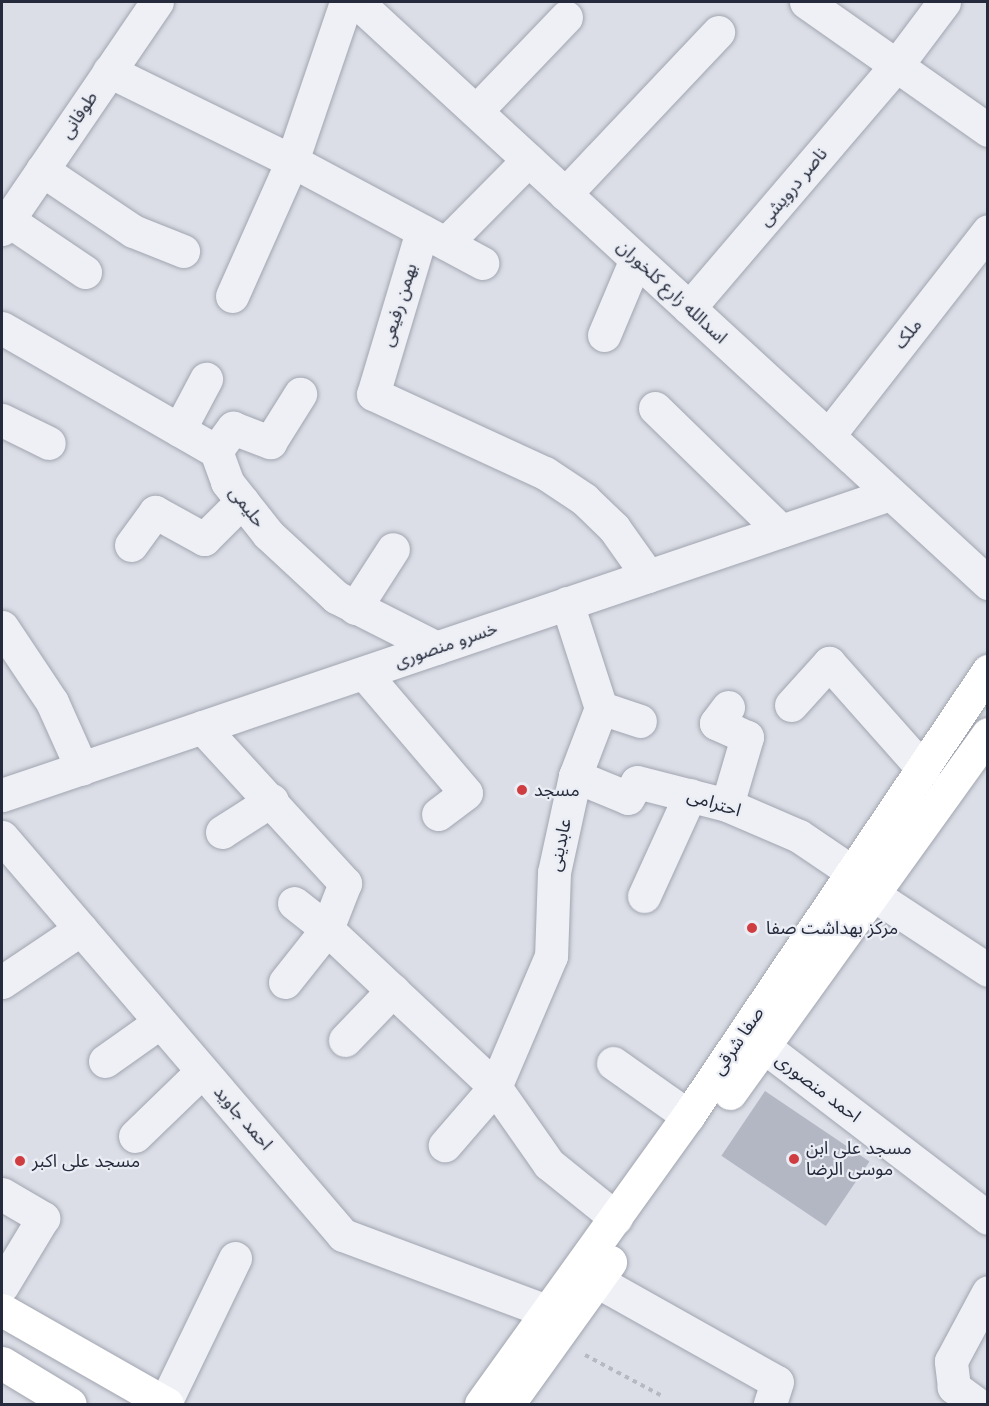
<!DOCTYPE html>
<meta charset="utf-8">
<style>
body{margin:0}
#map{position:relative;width:989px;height:1406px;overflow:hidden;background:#dbdee6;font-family:Quicksand,"Noto Sans Arabic",sans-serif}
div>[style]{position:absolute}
.building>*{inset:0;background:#b3b7c3;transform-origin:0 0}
.path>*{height:4px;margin-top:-2px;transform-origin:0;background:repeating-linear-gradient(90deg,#b6b9c1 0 4.5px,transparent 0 9px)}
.roads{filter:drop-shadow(0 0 2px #a1a5b0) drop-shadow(0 0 2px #a1a5b0)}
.minor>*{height:33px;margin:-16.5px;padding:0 16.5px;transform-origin:16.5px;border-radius:16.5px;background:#eef0f5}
.major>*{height:33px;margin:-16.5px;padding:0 16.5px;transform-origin:16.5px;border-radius:16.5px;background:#fff}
.dots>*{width:16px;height:16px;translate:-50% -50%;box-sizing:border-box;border:3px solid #ebedf4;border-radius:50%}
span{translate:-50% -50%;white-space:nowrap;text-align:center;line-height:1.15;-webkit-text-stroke:4.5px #ebedf4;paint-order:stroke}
.street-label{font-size:18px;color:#252b3c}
.poi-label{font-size:18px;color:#252b3c}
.left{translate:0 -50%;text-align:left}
.frame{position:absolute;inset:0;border:3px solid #252b3c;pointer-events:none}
</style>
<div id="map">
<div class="building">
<i style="left:765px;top:1091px;width:126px;height:78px;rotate:34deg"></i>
</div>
<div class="path">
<i style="left:585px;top:1355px;width:89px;rotate:28deg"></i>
</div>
<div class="roads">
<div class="minor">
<i style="left:357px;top:2px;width:858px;rotate:42.64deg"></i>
<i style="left:806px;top:2px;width:223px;rotate:35.1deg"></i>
<i style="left:109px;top:71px;width:204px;rotate:26.2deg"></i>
<i style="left:292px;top:161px;width:216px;rotate:28.2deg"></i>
<i style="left:476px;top:111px;width:130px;rotate:-46.2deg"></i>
<i style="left:42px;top:170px;width:110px;rotate:33.8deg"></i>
<i style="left:133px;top:231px;width:54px;rotate:21.8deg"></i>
<i style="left:565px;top:194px;width:223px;rotate:-46.6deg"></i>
<i style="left:8px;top:220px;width:93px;rotate:34deg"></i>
<i style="left:2px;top:229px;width:275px;rotate:-55.7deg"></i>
<i style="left:422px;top:231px;width:170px;rotate:106.7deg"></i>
<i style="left:373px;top:394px;width:189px;rotate:24.7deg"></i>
<i style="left:545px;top:473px;width:47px;rotate:33.7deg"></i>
<i style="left:584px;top:499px;width:42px;rotate:44deg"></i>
<i style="left:614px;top:528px;width:59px;rotate:54.7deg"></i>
<i style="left:446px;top:243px;width:117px;rotate:-45.3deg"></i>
<i style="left:232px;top:296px;width:148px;rotate:-66deg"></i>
<i style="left:292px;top:161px;width:168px;rotate:-71.2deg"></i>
<i style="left:689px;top:308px;width:318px;rotate:-49.5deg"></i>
<i style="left:896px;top:66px;width:80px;rotate:-53.1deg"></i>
<i style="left:2px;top:328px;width:247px;rotate:29.9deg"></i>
<i style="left:216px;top:451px;width:33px;rotate:70deg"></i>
<i style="left:227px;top:482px;width:66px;rotate:51.7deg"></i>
<i style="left:268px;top:534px;width:93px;rotate:42.8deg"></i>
<i style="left:336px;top:597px;width:113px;rotate:26.8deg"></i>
<i style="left:604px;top:335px;width:82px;rotate:-67.2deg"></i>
<i style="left:655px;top:408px;width:176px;rotate:44.3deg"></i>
<i style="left:2px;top:420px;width:52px;rotate:26.1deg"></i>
<i style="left:179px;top:430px;width:58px;rotate:-62.1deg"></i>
<i style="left:828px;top:436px;width:260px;rotate:-52deg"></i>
<i style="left:216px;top:451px;width:29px;rotate:-54deg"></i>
<i style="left:233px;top:428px;width:40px;rotate:21deg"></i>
<i style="left:270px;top:442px;width:57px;rotate:-58deg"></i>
<i style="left:131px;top:545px;width:41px;rotate:-54deg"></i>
<i style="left:155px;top:512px;width:56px;rotate:28.9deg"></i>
<i style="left:204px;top:539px;width:54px;rotate:-45deg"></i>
<i style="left:567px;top:603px;width:110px;rotate:72.1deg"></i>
<i style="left:601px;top:708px;width:73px;rotate:110.9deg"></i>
<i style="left:575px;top:776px;width:98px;rotate:102.3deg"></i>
<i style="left:554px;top:872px;width:84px;rotate:92deg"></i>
<i style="left:551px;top:956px;width:142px;rotate:113.1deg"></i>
<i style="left:495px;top:1087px;width:94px;rotate:55deg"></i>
<i style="left:549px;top:1164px;width:86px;rotate:38.9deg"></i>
<i style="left:355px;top:608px;width:70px;rotate:-57.2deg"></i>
<i style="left:2px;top:627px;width:90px;rotate:56.3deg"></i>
<i style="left:52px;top:702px;width:73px;rotate:65.9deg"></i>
<i style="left:364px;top:673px;width:157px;rotate:49.6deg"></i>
<i style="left:466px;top:793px;width:35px;rotate:143deg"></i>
<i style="left:791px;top:705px;width:57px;rotate:-47.9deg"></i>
<i style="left:829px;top:663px;width:142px;rotate:48.4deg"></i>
<i style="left:601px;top:708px;width:41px;rotate:18.4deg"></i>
<i style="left:202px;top:727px;width:212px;rotate:47.5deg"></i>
<i style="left:345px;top:883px;width:49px;rotate:111.4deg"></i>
<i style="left:327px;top:929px;width:231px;rotate:43.2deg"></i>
<i style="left:495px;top:1087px;width:77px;rotate:130.8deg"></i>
<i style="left:575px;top:776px;width:57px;rotate:22.5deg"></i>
<i style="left:628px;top:798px;width:18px;rotate:-61deg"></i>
<i style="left:637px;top:782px;width:93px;rotate:14.3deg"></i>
<i style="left:727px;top:805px;width:78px;rotate:23.3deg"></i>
<i style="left:799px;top:836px;width:64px;rotate:34.2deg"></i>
<i style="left:2px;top:795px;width:938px;rotate:-18.72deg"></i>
<i style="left:727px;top:805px;width:71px;rotate:-73.6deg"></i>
<i style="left:747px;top:737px;width:34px;rotate:-156deg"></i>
<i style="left:716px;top:723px;width:20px;rotate:-53deg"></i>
<i style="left:222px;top:832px;width:59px;rotate:-32.6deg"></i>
<i style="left:2px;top:837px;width:524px;rotate:49.41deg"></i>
<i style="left:343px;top:1235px;width:217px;rotate:20.5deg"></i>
<i style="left:871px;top:893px;width:140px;rotate:33.3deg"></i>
<i style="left:644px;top:896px;width:111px;rotate:-65.5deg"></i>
<i style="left:2px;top:982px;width:95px;rotate:-33.9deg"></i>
<i style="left:285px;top:982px;width:68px;rotate:-51.6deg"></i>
<i style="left:327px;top:929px;width:42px;rotate:-141.8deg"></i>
<i style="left:345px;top:1040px;width:69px;rotate:-46.2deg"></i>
<i style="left:763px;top:1046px;width:283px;rotate:37.4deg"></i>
<i style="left:105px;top:1061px;width:67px;rotate:-35.3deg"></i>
<i style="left:613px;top:1063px;width:92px;rotate:35.2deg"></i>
<i style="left:135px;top:1136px;width:93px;rotate:-44.1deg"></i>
<i style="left:2px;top:1194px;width:48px;rotate:30.3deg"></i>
<i style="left:43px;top:1218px;width:79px;rotate:121.1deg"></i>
<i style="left:597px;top:1281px;width:206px;rotate:29.3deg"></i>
<i style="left:777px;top:1382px;width:23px;rotate:108deg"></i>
<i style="left:165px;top:1403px;width:161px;rotate:-64.2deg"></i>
<i style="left:977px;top:1404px;width:29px;rotate:-144deg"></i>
<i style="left:954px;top:1387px;width:26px;rotate:-97deg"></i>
<i style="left:951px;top:1361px;width:78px;rotate:-61.8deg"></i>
</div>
<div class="major">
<i style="left:730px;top:1093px;width:442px;rotate:-54.3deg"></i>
<i style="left:2px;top:1310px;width:190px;rotate:29.7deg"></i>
<i style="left:2px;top:1363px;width:79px;rotate:31.1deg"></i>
<i style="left:481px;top:1404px;width:355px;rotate:-54.3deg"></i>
<i style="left:688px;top:1116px;width:537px;rotate:-56.01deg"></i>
<i style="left:508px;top:1404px;width:175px;rotate:-54.3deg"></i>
</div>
</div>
<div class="dots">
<i style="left:522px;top:790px;background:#cf3d41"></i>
<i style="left:752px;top:928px;background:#cf3d41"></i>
<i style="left:794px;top:1159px;background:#cf3d41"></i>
<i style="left:20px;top:1161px;background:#cf3d41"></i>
</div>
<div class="street-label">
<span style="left:79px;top:115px;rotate:-56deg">طوفانی</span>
<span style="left:793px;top:187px;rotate:-50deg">ناصر درویشی</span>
<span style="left:672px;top:292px;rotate:43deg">اسدالله زارع کلخوران</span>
<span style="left:399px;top:305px;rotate:-73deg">بهمن رفیعی</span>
<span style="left:908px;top:334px;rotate:-52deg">ملک</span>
<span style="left:247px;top:507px;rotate:52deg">حلیمی</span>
<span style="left:446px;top:645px;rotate:-19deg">خسرو منصوری</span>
<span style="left:714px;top:803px;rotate:17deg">احترامی</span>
<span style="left:560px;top:845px;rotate:-78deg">عابدینی</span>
<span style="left:738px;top:1041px;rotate:-56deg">صفا شرقی</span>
<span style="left:818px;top:1088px;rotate:37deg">احمد منصوری</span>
<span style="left:243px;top:1118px;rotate:49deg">احمد جاوید</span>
</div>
<div class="poi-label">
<span class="left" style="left:534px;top:790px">مسجد</span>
<span class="left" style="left:766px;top:928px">مرکز بهداشت صفا</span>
<span class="left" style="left:806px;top:1159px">مسجد علی ابن<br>موسی الرضا</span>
<span class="left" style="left:32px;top:1161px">مسجد علی اکبر</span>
</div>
<div class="frame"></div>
</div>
